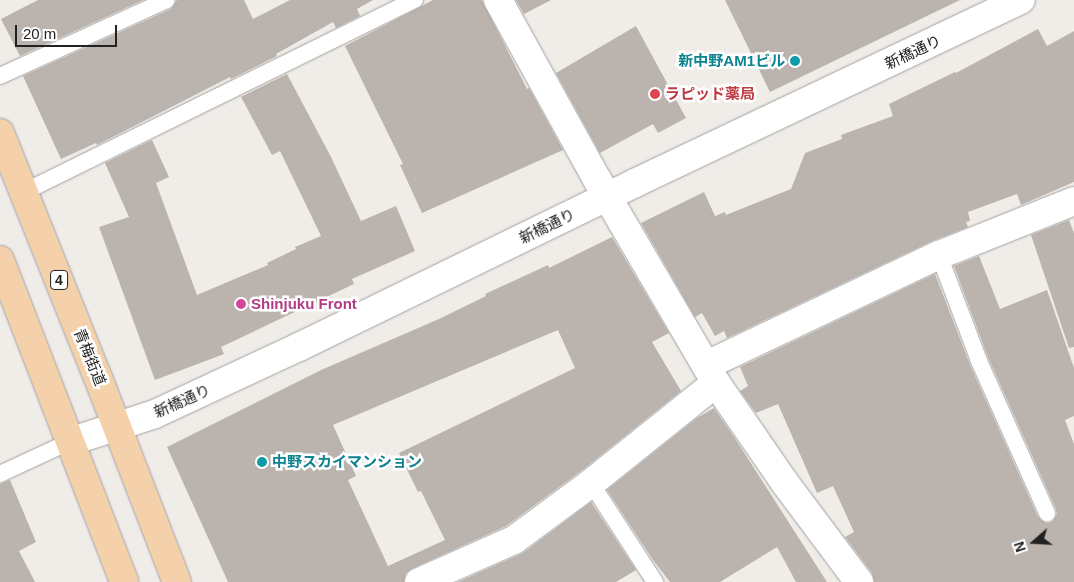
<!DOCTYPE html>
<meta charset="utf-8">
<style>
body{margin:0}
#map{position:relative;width:1074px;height:582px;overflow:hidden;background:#f0ede9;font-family:Arial,"Noto Sans JP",sans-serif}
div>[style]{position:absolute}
.building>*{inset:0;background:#bab3ae}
.roads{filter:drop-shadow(0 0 1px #a2a2a2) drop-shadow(0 0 1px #a2a2a2)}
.service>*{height:16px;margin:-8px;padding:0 8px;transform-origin:8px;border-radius:8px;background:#fff}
.minor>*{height:28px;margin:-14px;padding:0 14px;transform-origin:14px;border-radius:14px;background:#fff}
.tertiary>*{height:28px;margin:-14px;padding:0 14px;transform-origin:14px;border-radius:14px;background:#fff}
.primary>*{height:28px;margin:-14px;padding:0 14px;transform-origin:14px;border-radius:14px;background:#f4d1aa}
.dots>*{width:14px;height:14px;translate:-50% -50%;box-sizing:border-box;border:2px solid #fff;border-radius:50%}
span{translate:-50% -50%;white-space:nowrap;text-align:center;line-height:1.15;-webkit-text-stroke:5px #fff;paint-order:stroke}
.shield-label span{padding:1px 4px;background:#fff;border:1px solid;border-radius:4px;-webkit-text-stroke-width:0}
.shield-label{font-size:14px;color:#212121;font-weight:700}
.street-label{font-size:15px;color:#212121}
.culture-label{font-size:15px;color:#0d838f;font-weight:700}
.right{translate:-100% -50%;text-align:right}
.left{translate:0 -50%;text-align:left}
.health-label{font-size:15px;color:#be3a42;font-weight:700}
.hotel-label{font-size:15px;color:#b23c85;font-weight:700}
.north{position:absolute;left:1009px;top:517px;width:50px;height:50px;-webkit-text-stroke:4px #fff;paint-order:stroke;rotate:251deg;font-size:14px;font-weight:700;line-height:20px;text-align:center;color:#212121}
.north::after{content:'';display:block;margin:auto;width:18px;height:22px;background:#212121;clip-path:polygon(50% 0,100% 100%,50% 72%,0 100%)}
.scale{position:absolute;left:15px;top:25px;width:102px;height:22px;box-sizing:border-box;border:2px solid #212121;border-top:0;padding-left:6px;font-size:15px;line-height:18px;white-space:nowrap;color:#212121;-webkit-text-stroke:4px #fff;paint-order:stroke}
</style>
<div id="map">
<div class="building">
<i style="clip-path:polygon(38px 0,143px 0,20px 56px,1px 19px)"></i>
<i style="clip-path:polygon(177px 0,244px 0,253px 19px,290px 0,373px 0,357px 9px,360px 16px,336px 28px,333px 22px,276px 54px,277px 56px,231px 79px,230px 77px,97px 145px,96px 143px,61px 159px,23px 76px,171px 9px)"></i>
<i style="clip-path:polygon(433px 0,482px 0,527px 89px,529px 88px,563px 150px,422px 213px,400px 165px,403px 164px,345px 46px)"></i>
<i style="clip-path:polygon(516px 0,551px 0,524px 14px)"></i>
<i style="clip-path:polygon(725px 0,960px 0,770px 92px)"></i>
<i style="clip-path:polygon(636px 26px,686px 118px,658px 133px,653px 124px,600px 153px,556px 73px)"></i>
<i style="clip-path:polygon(1038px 29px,1047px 46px,1074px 31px,1074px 182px,1021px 205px,1017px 194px,968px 212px,970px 221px,966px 222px,968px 227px,932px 241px,727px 338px,724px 331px,715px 336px,702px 313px,695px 317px,641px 223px,704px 192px,715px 216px,725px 212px,726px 215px,791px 189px,805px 153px,842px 139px,841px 135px,893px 116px,889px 104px,955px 72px,956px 73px)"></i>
<i style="clip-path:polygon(287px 74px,331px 157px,361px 221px,396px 206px,415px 251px,352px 279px,354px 284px,221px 347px,224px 354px,155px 380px,99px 227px,129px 217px,105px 163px,152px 140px,169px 177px,156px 183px,197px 295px,268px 265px,267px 263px,296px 249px,295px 247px,321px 236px,280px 151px,272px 155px,241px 97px)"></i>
<i style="clip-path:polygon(1069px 220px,1074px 233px,1074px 347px,1069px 348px,1031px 235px)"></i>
<i style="clip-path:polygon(evenodd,612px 237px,669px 333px,652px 342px,681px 391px,581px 471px,506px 526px,413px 568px,406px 573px,404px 582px,228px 582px,167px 447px,321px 370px,439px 319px,486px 296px,485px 294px,548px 265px,549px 268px,612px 237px,558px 330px,575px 368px,399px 453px,418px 492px,421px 491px,445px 540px,388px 566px,348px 480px,356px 476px,333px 425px,558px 330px)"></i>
<i style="clip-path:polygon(979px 256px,1000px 309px,1047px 290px,1074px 368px,1074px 416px,1065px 420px,1074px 444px,1074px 582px,874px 582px,872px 573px,845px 537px,854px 532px,833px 486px,817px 493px,778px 404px,756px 413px,740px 391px,748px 386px,740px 367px,935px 274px,970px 365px,1038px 517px,1046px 523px,1052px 522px,1057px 514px,1056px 509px,988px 357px,954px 266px)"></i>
<i style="clip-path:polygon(714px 408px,734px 437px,827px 582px,796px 582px,777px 547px,720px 582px,670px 582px,653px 560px,607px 490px,697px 418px)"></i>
<i style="clip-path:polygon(10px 480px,36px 542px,19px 551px,35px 582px,0 582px,0 484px)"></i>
<i style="clip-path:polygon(591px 502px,636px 570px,616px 582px,458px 582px,523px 553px)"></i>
</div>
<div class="roads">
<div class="service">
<i style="left:0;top:76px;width:183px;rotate:-24.5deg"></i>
<i style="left:24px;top:192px;width:436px;rotate:-26.2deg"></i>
<i style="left:939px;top:255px;width:113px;rotate:69.3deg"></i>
<i style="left:979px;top:361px;width:167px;rotate:65.9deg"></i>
<i style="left:0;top:474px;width:76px;rotate:-24.9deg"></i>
<i style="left:591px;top:483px;width:118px;rotate:57.1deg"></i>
</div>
<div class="minor">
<i style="left:498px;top:0;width:207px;rotate:61.1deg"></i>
<i style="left:598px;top:181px;width:234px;rotate:59.7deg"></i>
<i style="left:716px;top:383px;width:121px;rotate:55.4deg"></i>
<i style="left:785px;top:483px;width:124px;rotate:53.2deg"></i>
<i style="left:707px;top:365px;width:257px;rotate:-25.4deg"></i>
<i style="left:939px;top:255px;width:145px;rotate:-21.8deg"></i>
<i style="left:419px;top:582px;width:104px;rotate:-23.9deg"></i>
<i style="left:514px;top:540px;width:96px;rotate:-36.5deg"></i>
<i style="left:591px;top:483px;width:160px;rotate:-38.7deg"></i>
</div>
<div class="tertiary">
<i style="left:69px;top:442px;width:90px;rotate:-18deg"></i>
<i style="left:155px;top:414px;width:159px;rotate:-25deg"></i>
<i style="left:299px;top:347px;width:374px;rotate:-26deg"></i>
<i style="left:635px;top:183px;width:427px;rotate:-25.4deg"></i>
</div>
<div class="primary">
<i style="left:0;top:133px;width:261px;rotate:68.2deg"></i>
<i style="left:97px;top:375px;width:222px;rotate:68.9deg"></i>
<i style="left:0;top:260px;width:345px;rotate:68.9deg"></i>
</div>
</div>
<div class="dots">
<i style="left:795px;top:61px;background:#0f9aa8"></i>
<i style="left:655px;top:94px;background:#e0444e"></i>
<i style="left:241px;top:304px;background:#d1479c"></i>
<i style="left:262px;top:462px;background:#0f9aa8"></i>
</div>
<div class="shield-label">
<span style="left:59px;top:280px">4</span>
</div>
<div class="street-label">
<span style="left:913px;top:52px;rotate:-25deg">新橋通り</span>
<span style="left:547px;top:226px;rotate:-26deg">新橋通り</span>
<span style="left:90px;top:357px;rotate:68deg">青梅街道</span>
<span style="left:182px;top:401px;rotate:-24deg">新橋通り</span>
</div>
<div class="culture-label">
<span class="right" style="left:785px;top:61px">新中野AM1ビル</span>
<span class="left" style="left:272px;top:462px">中野スカイマンション</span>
</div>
<div class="health-label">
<span class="left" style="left:665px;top:94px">ラピッド薬局</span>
</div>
<div class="hotel-label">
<span class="left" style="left:251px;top:304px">Shinjuku Front</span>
</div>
<div class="north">N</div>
<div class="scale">20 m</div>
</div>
